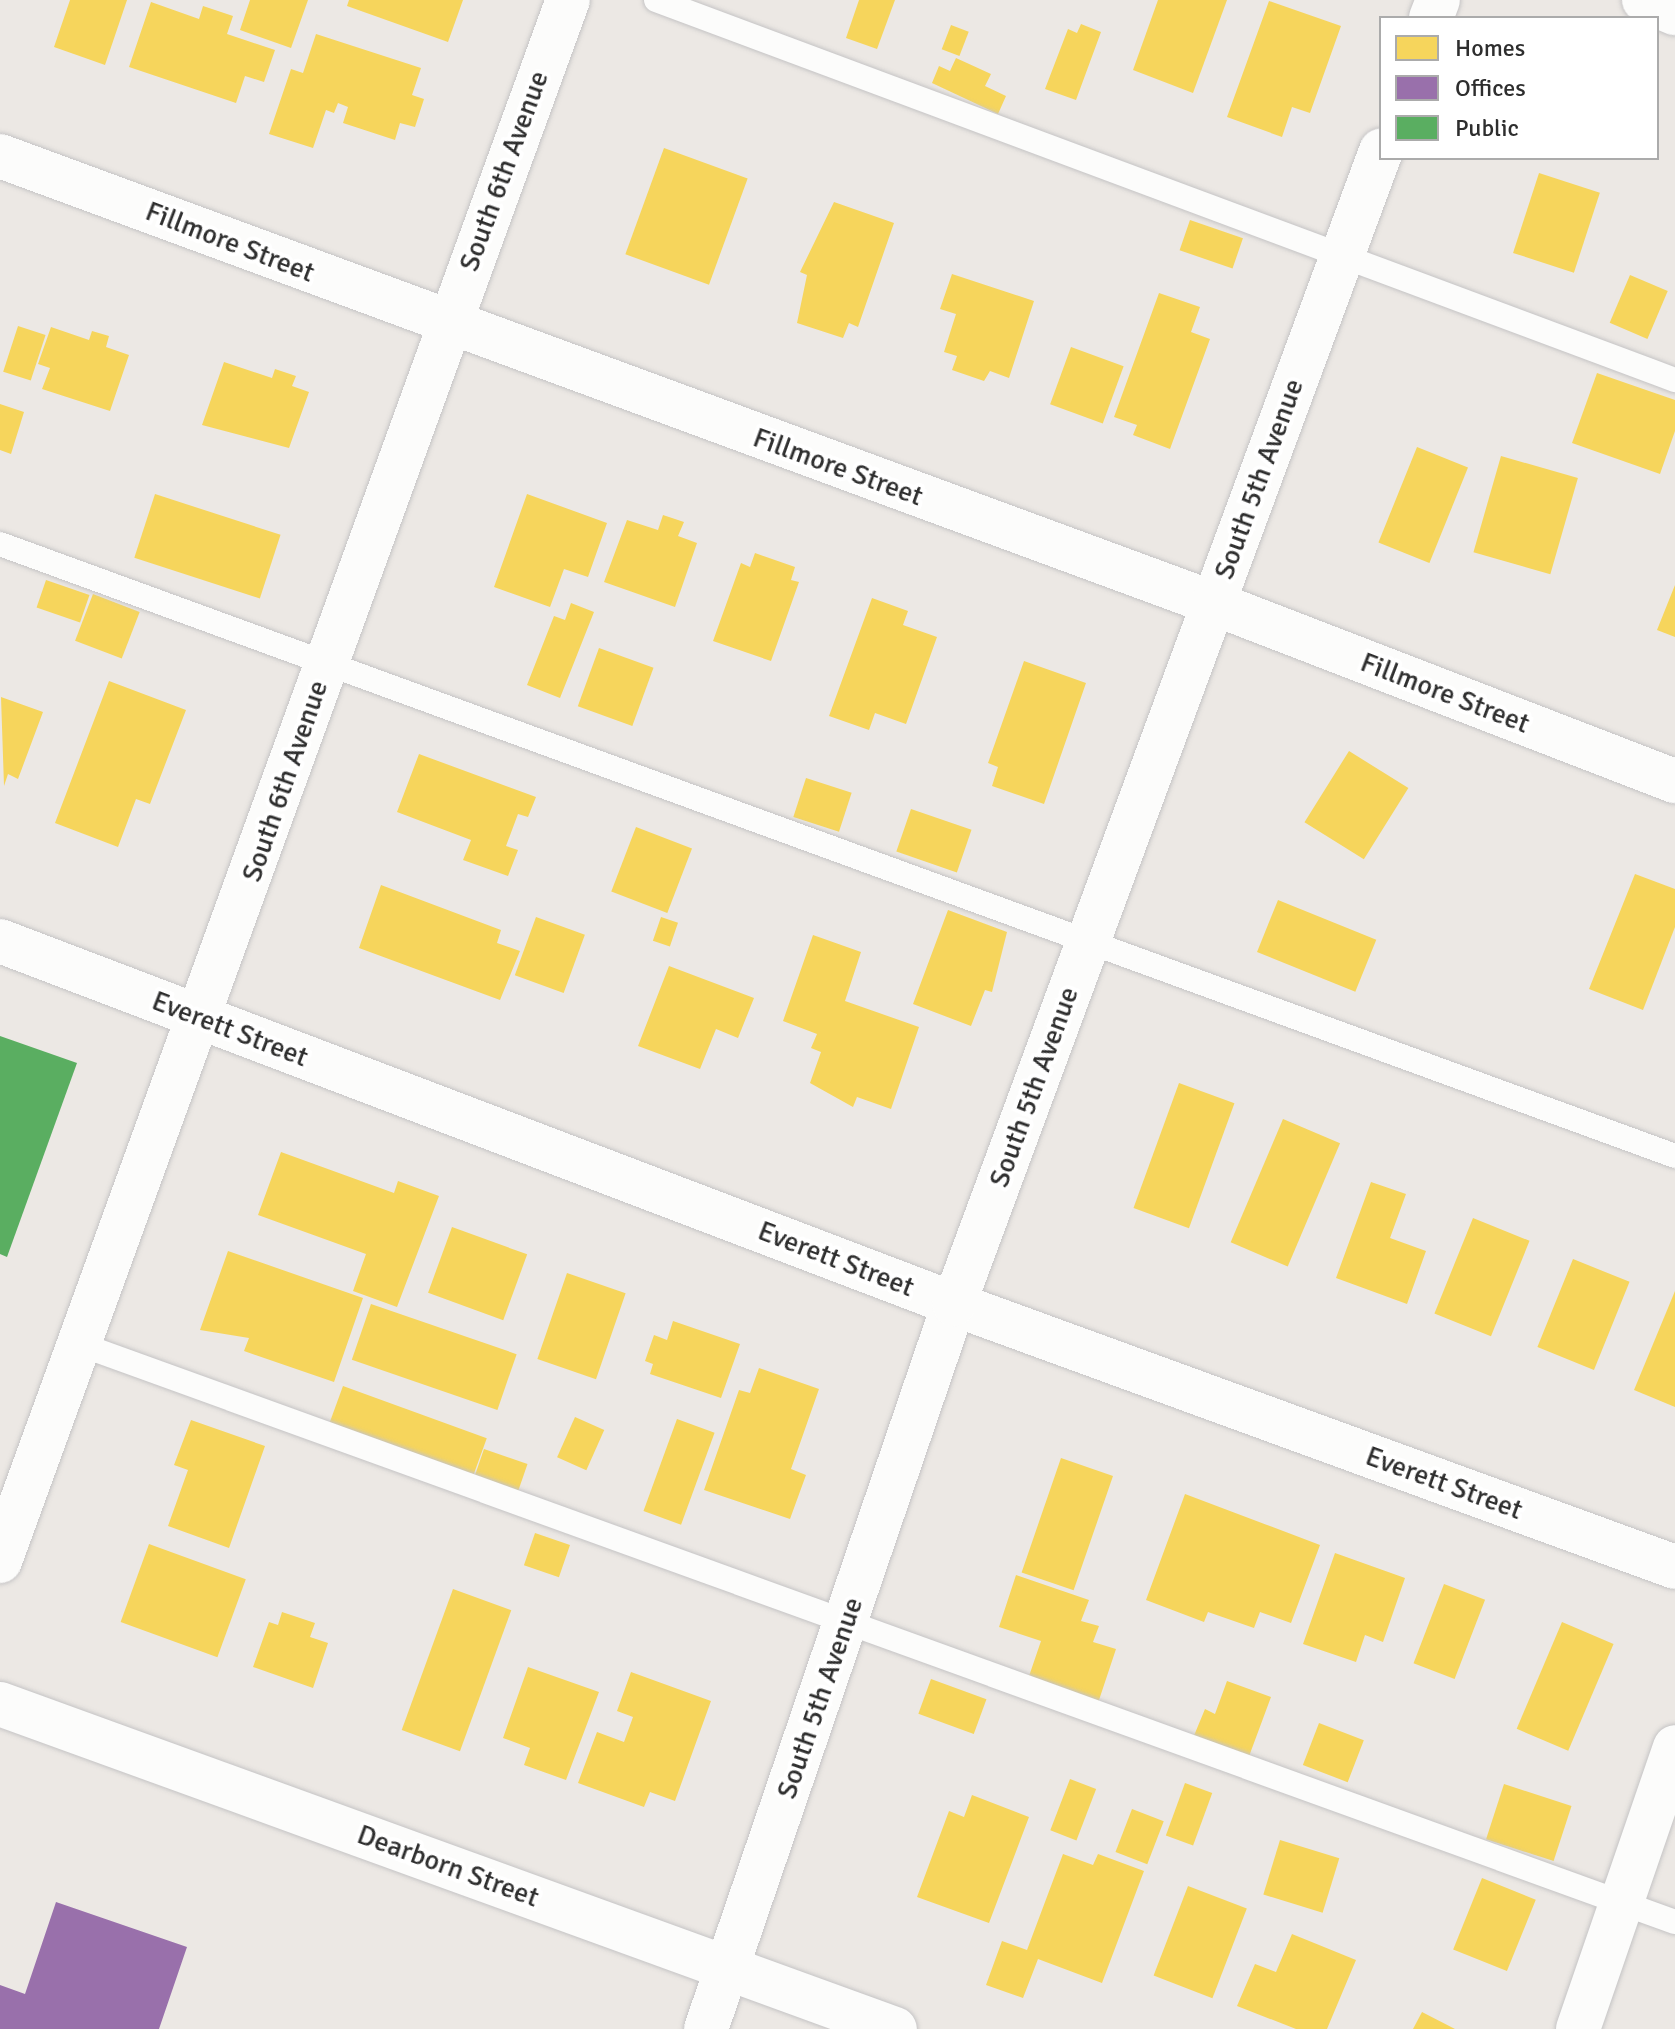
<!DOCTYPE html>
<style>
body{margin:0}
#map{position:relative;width:1675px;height:2029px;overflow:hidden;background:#ece8e4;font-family:Signika,sans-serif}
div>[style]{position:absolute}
.homes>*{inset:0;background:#f6d55c;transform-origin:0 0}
.offices>*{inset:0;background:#9970ab}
.public>*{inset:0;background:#5aae61}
.roads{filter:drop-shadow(0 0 2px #c5c4c5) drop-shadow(0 0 2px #c5c4c5)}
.lane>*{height:24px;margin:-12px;padding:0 12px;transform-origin:12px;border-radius:12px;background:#fcfcfb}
.street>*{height:44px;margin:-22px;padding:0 22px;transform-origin:22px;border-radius:22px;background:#fcfcfb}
span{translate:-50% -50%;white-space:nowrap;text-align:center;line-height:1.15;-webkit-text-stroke:8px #fff;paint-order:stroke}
.street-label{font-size:28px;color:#2e2e2e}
.legend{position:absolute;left:1379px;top:16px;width:280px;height:144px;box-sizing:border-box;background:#fff;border:2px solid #ababab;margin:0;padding:10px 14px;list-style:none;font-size:24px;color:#2e2e2e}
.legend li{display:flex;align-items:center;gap:16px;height:40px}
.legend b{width:40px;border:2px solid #ababab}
</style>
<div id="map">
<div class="homes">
<i style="clip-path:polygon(70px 0,127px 0,105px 65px,54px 47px)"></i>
<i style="clip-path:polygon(250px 0,308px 0,291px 48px,240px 30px)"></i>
<i style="clip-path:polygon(349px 0,463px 0,448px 42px,347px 6px)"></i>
<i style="clip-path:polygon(859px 0,895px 0,877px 49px,846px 38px)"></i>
<i style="clip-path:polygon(1158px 0,1227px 0,1193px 93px,1133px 70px)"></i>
<i style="clip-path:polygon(1269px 1px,1341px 26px,1310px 113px,1292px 107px,1282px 137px,1227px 117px)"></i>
<i style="clip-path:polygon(151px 2px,199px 19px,203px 6px,233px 16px,227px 34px,275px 50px,264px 82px,245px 76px,236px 103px,129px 67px)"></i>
<i style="clip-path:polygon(1081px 24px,1101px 32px,1076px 100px,1045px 89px,1068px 29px,1077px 33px)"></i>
<i style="left:951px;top:25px;width:19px;height:26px;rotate:21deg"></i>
<i style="clip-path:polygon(316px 34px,421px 68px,412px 95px,424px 99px,415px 127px,400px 123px,395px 140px,343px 123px,348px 107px,338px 103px,334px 113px,326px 110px,313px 148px,269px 134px,291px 69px,303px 73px)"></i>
<i style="clip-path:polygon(956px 58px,991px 74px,985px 86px,1006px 96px,998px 114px,932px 83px,939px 66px,950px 71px)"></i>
<i style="left:664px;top:148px;width:89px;height:113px;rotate:20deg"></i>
<i style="left:1539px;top:173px;width:64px;height:84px;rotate:18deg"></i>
<i style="clip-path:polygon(834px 202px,894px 223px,858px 327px,849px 323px,843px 338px,797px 323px,807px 275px,800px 272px)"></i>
<i style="left:1190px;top:220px;width:56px;height:32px;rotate:19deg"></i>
<i style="clip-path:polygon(952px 274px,1034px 301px,1009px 378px,990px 371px,984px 381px,952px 370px,957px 356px,944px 352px,956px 314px,940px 309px)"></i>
<i style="left:1630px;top:275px;width:41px;height:52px;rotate:23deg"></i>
<i style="clip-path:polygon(1159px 293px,1200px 307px,1191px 332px,1210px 339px,1170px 449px,1133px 435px,1137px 425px,1114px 417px)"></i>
<i style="left:18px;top:326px;width:29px;height:48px;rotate:18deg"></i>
<i style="clip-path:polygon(51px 327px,89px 340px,92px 331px,109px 336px,106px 347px,129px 355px,110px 411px,42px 389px,50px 368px,38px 364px)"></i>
<i style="left:1071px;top:347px;width:56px;height:61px;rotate:20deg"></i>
<i style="clip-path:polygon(224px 362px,272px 378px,275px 369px,296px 376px,292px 386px,309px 392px,289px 448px,202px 425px)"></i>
<i style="clip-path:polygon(1597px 373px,1675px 400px,1675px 431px,1660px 474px,1572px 443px)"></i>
<i style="clip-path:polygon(0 404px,24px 412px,11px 454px,0 450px)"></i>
<i style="left:1417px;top:447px;width:55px;height:103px;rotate:22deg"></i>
<i style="left:1501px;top:456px;width:80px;height:100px;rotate:16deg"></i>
<i style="left:155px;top:494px;width:132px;height:67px;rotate:18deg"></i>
<i style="clip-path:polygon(527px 494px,607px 523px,588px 577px,564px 569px,550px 607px,494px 587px)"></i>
<i style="clip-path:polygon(663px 515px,684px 522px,678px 536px,697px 543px,675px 607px,604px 582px,627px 520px,658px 530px)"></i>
<i style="clip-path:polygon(755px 553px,795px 567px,791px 580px,799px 582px,771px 661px,713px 641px,741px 563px,750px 567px)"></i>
<i style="left:46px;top:580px;width:46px;height:29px;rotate:19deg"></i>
<i style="clip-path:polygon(1675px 585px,1675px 637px,1657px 630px)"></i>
<i style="left:93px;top:594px;width:50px;height:50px;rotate:21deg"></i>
<i style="clip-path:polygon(872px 598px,908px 611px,903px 625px,937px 637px,906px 724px,875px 713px,869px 730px,829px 716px)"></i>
<i style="clip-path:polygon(571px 603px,594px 612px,560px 698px,527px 685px,554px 616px,565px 620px)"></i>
<i style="left:599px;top:648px;width:58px;height:62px;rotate:20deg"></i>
<i style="clip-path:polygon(1024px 661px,1086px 683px,1044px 804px,992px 786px,998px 767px,988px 763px)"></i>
<i style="clip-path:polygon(109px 681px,186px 710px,150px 804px,136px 799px,118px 847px,55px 823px)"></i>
<i style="clip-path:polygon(1px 697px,43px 712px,18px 779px,8px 774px,4px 786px)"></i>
<i style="left:1349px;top:751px;width:70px;height:84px;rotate:32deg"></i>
<i style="clip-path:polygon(419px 754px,536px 797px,528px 817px,518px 814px,506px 846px,518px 850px,508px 876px,463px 860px,471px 840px,397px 812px)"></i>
<i style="left:806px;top:778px;width:48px;height:41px;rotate:18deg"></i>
<i style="left:911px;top:809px;width:64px;height:45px;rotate:19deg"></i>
<i style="left:636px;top:827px;width:60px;height:69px;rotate:21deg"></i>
<i style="clip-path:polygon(1635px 874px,1675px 889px,1675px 927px,1643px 1010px,1589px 989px)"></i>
<i style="clip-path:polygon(381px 885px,501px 930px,497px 943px,520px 951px,500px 1000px,359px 948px)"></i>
<i style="left:1278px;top:900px;width:106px;height:56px;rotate:22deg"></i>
<i style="clip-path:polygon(948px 910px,1007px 932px,992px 992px,985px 990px,971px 1026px,913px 1004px)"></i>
<i style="left:536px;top:917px;width:52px;height:62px;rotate:20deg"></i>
<i style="left:661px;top:917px;width:18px;height:25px;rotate:19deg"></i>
<i style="clip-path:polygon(813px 935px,861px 952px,845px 1001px,919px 1027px,891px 1109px,857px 1097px,853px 1107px,810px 1083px,821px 1052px,811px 1048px,817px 1034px,783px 1021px)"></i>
<i style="clip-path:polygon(669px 966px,754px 998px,738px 1038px,716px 1029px,700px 1069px,638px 1046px)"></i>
<i style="left:1179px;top:1083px;width:59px;height:133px;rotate:20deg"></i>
<i style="left:1283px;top:1119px;width:62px;height:134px;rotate:23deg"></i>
<i style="clip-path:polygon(281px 1152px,394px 1193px,398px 1181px,439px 1196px,397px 1307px,353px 1291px,366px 1254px,258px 1215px)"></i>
<i style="clip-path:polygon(1371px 1182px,1406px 1194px,1390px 1238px,1426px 1251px,1407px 1304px,1336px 1278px)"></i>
<i style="left:1473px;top:1218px;width:61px;height:103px;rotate:22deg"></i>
<i style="left:452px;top:1227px;width:80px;height:70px;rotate:20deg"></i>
<i style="clip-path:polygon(228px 1251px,363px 1298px,334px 1382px,244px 1351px,249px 1338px,200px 1330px)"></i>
<i style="left:1573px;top:1259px;width:61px;height:95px;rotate:22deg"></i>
<i style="left:567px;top:1273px;width:62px;height:91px;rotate:19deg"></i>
<i style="clip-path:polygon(1675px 1291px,1675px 1407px,1634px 1390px)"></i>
<i style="left:371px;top:1304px;width:154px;height:59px;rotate:19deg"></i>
<i style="clip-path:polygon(673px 1321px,740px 1344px,721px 1398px,650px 1374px,653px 1364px,645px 1361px,654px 1335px,667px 1340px)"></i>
<i style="clip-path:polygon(759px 1368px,819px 1389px,791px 1469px,806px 1475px,790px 1519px,704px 1490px,739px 1390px,750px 1393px)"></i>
<i style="left:343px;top:1386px;width:153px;height:40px;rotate:20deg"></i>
<i style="left:575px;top:1417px;width:32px;height:44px;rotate:24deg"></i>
<i style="left:677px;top:1419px;width:40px;height:98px;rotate:20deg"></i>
<i style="clip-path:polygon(191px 1420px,265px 1446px,229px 1548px,168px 1526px,188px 1470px,174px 1465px)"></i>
<i style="left:484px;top:1449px;width:46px;height:31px;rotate:19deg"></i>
<i style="left:1061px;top:1458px;width:55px;height:121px;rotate:19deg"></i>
<i style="clip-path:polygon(1185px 1494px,1320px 1545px,1291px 1623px,1260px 1612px,1254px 1628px,1208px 1612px,1204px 1622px,1146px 1600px)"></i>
<i style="left:535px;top:1533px;width:37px;height:34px;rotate:19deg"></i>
<i style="left:149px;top:1544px;width:103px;height:83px;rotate:20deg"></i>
<i style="clip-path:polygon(1335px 1553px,1405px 1578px,1383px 1642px,1365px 1635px,1356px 1662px,1303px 1644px)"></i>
<i style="clip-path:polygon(1016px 1575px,1089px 1600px,1081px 1621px,1099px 1626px,1093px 1642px,1116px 1649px,1097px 1706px,1027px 1682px,1041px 1641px,999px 1627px)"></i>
<i style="left:1444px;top:1584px;width:44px;height:85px;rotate:21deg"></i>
<i style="left:453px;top:1589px;width:62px;height:150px;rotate:20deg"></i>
<i style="clip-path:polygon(282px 1612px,315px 1623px,310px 1637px,328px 1643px,313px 1688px,253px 1667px,269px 1622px,278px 1625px)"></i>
<i style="left:1562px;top:1622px;width:56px;height:116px;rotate:23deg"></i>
<i style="clip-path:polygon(528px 1667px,599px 1692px,566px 1780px,524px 1765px,530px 1748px,503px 1738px)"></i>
<i style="clip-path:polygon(631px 1672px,711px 1701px,675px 1801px,650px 1792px,644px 1807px,578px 1783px,597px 1732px,624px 1742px,633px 1717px,617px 1711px)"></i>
<i style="left:931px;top:1679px;width:59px;height:37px;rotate:20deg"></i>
<i style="clip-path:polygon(1227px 1681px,1271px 1697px,1248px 1759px,1193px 1738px,1205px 1709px,1215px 1714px)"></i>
<i style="left:1319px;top:1723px;width:48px;height:45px;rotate:21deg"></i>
<i style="left:1070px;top:1779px;width:28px;height:55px;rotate:21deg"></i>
<i style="left:1185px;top:1783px;width:29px;height:56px;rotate:20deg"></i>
<i style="left:1504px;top:1784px;width:71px;height:58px;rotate:18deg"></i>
<i style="clip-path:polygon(972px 1795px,1029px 1817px,989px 1923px,917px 1897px,949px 1811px,964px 1817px)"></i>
<i style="left:1132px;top:1809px;width:34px;height:46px;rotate:21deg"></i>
<i style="left:1280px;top:1840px;width:62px;height:57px;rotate:17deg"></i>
<i style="clip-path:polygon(1063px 1854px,1093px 1865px,1098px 1854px,1144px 1871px,1102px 1983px,1038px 1959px,1023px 1998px,986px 1985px,1002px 1941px,1027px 1950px)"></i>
<i style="left:1482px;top:1878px;width:58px;height:77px;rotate:22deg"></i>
<i style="left:1188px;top:1886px;width:63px;height:96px;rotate:21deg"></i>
<i style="clip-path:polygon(1292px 1934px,1356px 1960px,1327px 2029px,1296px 2029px,1237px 2006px,1255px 1964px,1276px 1972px)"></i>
<i style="clip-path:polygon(1422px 2012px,1455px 2029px,1413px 2029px)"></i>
</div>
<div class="offices">
<i style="clip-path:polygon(56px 1902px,187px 1947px,159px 2029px,0 2029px,0 1985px,25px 1994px)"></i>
</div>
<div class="public">
<i style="clip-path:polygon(0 1036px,77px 1063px,7px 1257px,0 1254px)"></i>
</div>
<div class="roads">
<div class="lane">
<i style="left:656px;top:0;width:1088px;rotate:20.45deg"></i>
<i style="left:0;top:544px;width:1783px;rotate:20.07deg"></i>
<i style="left:79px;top:1344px;width:1697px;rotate:19.91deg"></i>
</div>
<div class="street">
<i style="left:1644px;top:0;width:34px;rotate:23deg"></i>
<i style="left:1431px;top:18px;width:19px;rotate:-69deg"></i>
<i style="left:0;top:156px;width:1293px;rotate:20.23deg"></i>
<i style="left:1213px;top:603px;width:495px;rotate:21.1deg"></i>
<i style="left:0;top:941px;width:1021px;rotate:20.83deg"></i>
<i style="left:954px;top:1304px;width:767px;rotate:20.04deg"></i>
<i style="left:0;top:1561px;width:1661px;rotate:-70.01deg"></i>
<i style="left:0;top:1704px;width:952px;rotate:19.96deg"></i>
<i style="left:706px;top:2029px;width:766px;rotate:-71.12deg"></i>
<i style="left:954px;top:1304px;width:1230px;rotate:-69.68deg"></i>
<i style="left:1578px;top:2029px;width:298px;rotate:-71deg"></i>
</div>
</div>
<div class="street-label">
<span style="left:504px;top:171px;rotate:-70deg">South 6th Avenue</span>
<span style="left:230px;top:242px;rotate:21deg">Fillmore Street</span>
<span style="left:838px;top:467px;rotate:20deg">Fillmore Street</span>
<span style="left:1259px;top:479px;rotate:-70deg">South 5th Avenue</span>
<span style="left:1445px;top:693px;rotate:21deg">Fillmore Street</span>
<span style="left:285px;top:781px;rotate:-71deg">South 6th Avenue</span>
<span style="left:230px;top:1029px;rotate:21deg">Everett Street</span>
<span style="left:1034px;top:1087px;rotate:-70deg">South 5th Avenue</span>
<span style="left:836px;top:1259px;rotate:21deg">Everett Street</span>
<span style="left:1444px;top:1483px;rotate:20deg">Everett Street</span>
<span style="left:820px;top:1698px;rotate:-71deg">South 5th Avenue</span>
<span style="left:448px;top:1866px;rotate:20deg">Dearborn Street</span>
</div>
<ul class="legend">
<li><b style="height:22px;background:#f6d55c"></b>Homes</li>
<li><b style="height:22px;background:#9970ab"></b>Offices</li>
<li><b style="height:22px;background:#5aae61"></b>Public</li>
</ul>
</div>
